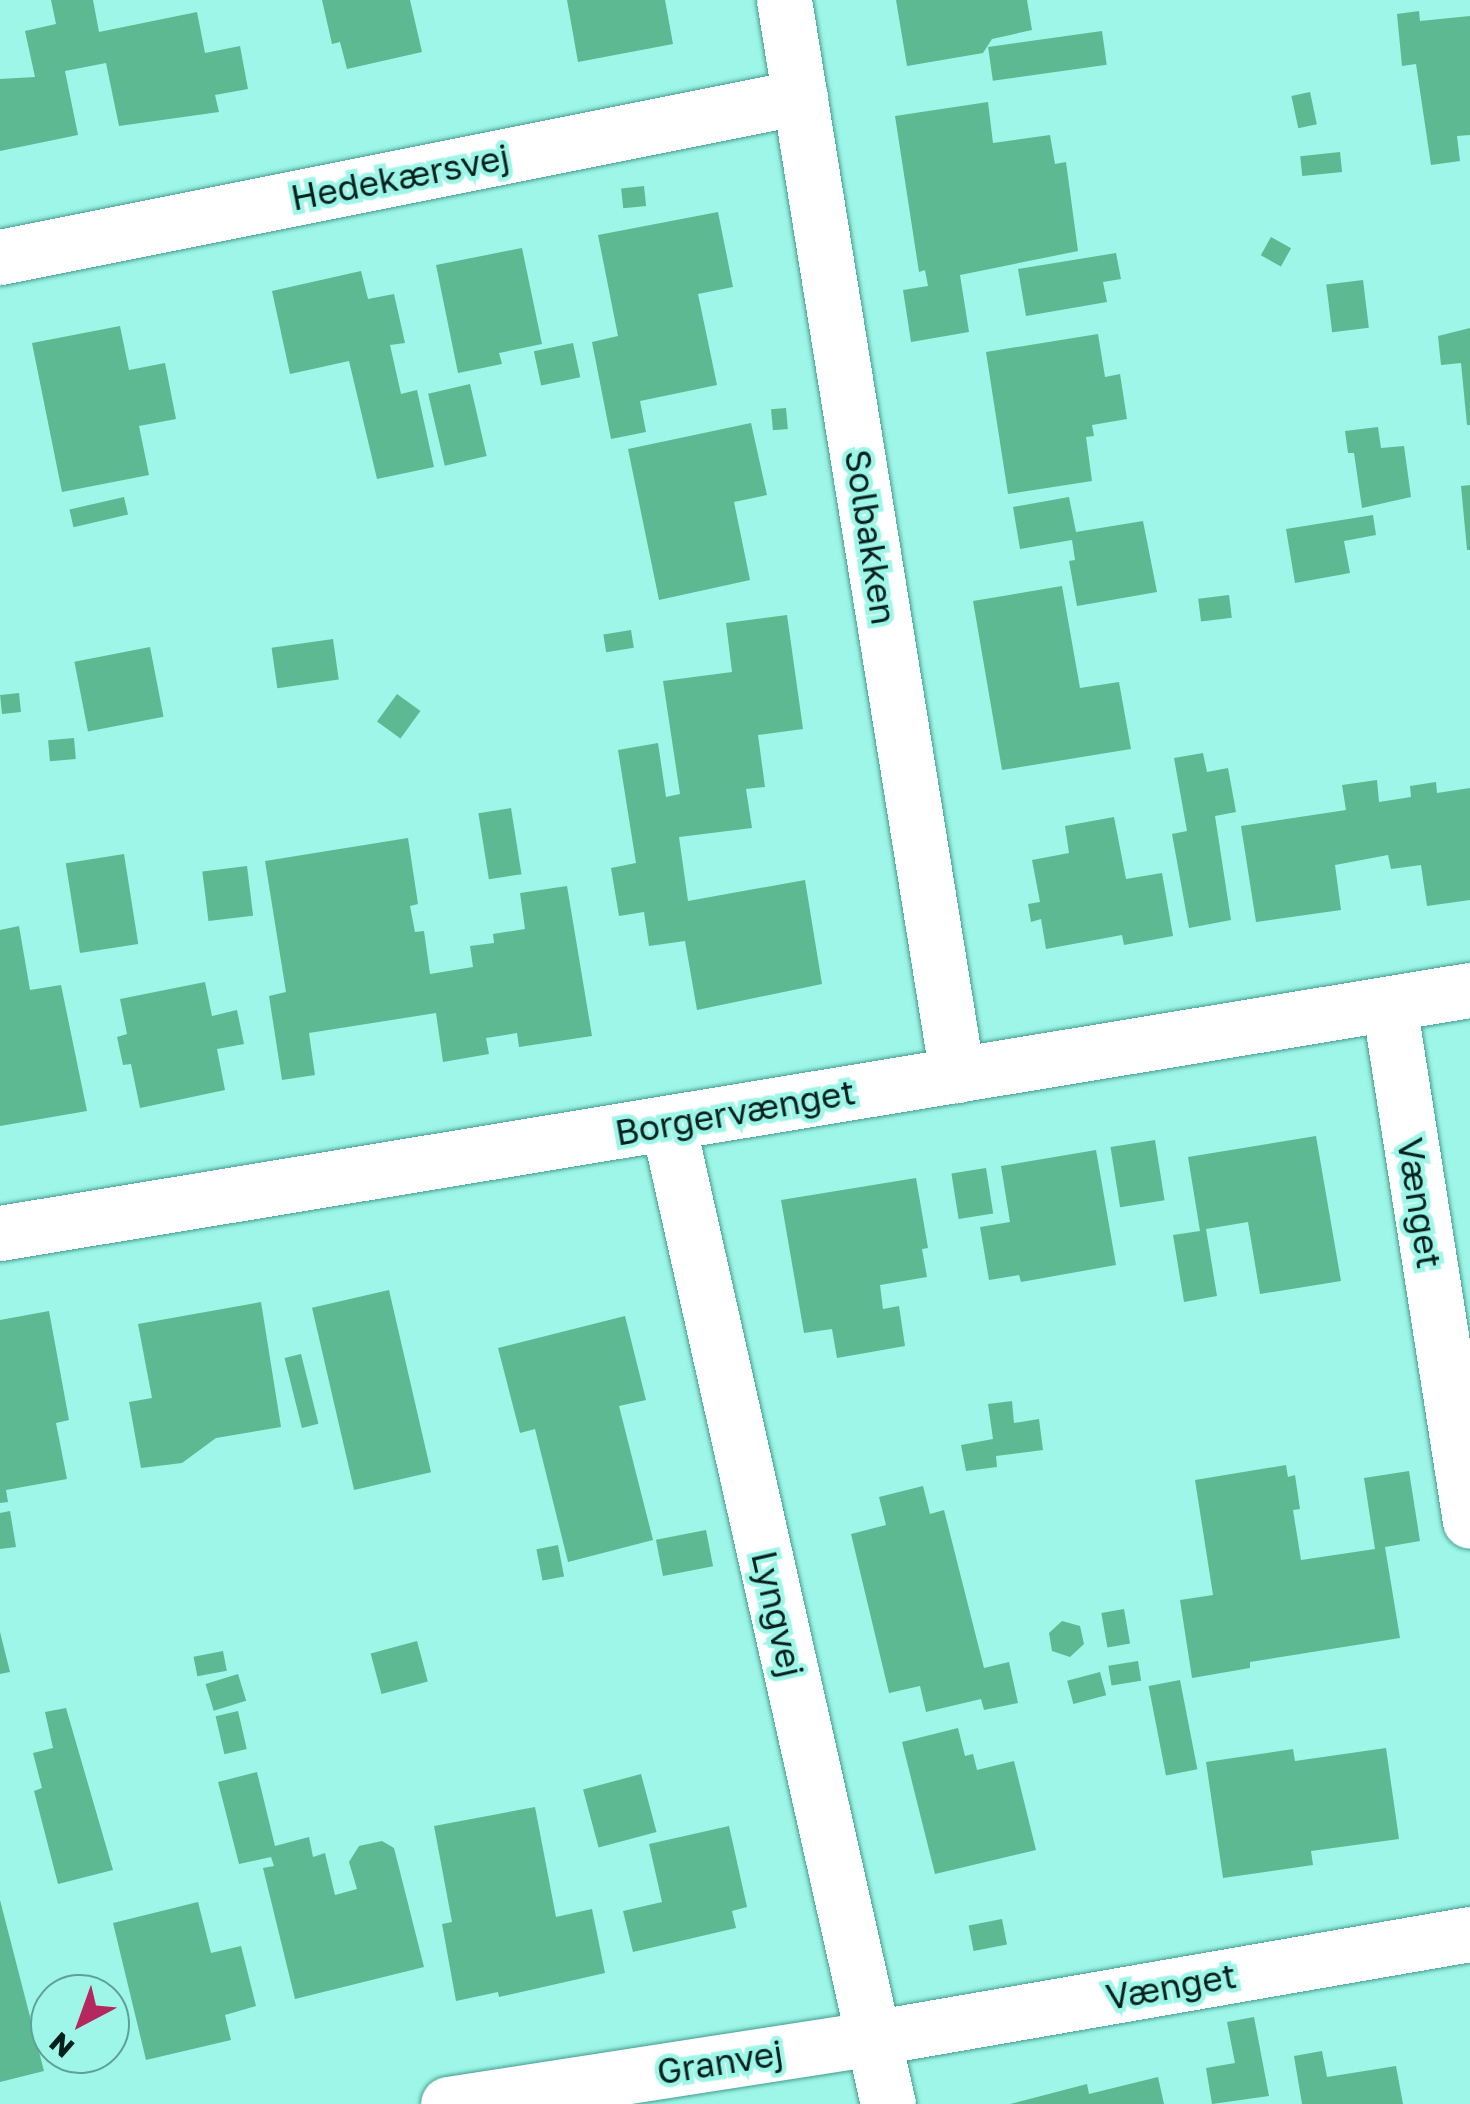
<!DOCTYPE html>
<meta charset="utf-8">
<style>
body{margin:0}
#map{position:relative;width:1470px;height:2104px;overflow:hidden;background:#9ef6e8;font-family:"Golos Text",sans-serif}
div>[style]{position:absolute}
.building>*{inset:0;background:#5cb991;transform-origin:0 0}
.roads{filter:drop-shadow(0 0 2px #439c90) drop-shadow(0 0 2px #439c90)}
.minor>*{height:55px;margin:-27.5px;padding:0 27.5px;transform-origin:27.5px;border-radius:27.5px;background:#fff}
span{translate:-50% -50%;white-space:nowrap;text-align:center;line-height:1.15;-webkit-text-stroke:9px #9ef6e8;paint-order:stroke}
.street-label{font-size:35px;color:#04201c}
.north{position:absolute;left:30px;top:1974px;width:100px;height:100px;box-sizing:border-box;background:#9ef6e8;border:2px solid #60a096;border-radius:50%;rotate:221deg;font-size:28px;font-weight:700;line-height:40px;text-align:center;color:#04201c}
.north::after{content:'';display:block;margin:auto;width:35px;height:45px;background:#b5285e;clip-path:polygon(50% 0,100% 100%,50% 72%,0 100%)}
</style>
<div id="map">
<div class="building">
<i style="clip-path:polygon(51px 0,93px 0,99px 32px,197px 12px,205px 53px,240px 46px,248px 89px,215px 95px,219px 112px,119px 126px,106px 63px,65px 71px,78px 135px,0 151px,0 79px,35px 77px,25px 31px,56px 24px)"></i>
<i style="clip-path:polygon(322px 0,410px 0,422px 52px,347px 69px,340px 42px,332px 44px)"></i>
<i style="clip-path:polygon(567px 0,665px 0,673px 44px,578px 62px)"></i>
<i style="clip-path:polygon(896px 0,1027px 0,1032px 30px,992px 39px,983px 53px,907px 66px)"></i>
<i style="clip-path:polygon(1419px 11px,1420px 21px,1470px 16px,1470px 135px,1457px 136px,1460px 161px,1431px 165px,1416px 64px,1402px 66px,1397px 14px)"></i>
<i style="left:1102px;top:31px;width:34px;height:115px;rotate:82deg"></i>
<i style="left:1310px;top:92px;width:33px;height:19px;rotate:78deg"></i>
<i style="clip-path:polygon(988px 102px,993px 143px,1050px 135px,1055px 164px,1066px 162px,1078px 251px,960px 275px,969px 332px,911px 342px,903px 290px,928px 286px,925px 270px,919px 272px,895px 116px)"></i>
<i style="left:1340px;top:152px;width:20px;height:40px;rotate:84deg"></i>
<i style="left:644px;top:186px;width:20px;height:23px;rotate:84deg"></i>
<i style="clip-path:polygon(718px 212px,733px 287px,698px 294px,717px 385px,640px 401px,646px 432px,611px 439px,592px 342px,618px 336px,598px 235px)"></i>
<i style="left:1271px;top:237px;width:23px;height:21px;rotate:29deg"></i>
<i style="clip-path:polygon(522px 248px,542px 344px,499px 353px,502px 364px,458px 373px,436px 265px)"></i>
<i style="clip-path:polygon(1116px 253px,1121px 279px,1103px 282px,1107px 302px,1026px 316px,1018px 269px)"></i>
<i style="clip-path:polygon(361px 271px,368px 299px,394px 294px,405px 343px,390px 345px,401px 394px,417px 390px,434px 467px,377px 479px,349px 361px,290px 374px,272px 291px)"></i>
<i style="left:1363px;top:280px;width:48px;height:37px;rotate:83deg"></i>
<i style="clip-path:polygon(120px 326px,129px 370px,165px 363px,176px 419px,139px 426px,149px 475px,62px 492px,32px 343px)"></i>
<i style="clip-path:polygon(1470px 328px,1470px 425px,1467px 425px,1461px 363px,1441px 365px,1438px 336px)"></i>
<i style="clip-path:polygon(1098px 334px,1105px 377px,1120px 374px,1127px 419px,1092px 425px,1094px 436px,1086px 437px,1092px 481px,1008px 494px,986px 352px)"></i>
<i style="left:573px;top:343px;width:35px;height:40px;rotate:78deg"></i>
<i style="left:470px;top:384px;width:74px;height:43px;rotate:77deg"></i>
<i style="left:786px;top:408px;width:21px;height:15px;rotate:85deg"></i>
<i style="clip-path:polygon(751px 423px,767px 495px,734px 502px,750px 580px,659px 600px,628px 449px)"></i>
<i style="clip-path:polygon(1378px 427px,1381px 448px,1404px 446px,1411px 497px,1362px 508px,1354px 453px,1348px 453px,1345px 431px)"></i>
<i style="clip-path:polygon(1470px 485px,1470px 550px,1467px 550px,1461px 486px)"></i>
<i style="left:124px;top:497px;width:18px;height:56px;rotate:77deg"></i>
<i style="clip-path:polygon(1069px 497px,1076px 532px,1143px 521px,1157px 592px,1077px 606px,1069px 561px,1075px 560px,1072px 540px,1020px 549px,1013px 507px)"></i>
<i style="clip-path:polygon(1373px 515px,1376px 535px,1344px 541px,1350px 573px,1295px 583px,1286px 529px)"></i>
<i style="clip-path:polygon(1062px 586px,1080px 688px,1119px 682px,1131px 749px,1002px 770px,973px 601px)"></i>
<i style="left:1229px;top:595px;width:23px;height:31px;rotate:83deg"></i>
<i style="clip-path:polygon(787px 615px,803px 729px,758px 735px,765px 787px,746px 789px,752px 828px,679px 837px,688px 901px,805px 880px,822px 984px,697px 1010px,685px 941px,649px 946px,644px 912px,619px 916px,611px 868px,636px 863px,618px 750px,658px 743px,666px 797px,680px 794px,663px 681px,732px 672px,726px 623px)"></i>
<i style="left:631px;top:630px;width:18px;height:28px;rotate:81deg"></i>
<i style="left:333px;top:639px;width:41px;height:62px;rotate:82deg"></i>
<i style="left:150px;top:647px;width:71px;height:77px;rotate:79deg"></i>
<i style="left:19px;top:693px;width:19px;height:19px;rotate:84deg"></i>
<i style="left:397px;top:694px;width:29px;height:34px;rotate:36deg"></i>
<i style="left:74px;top:738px;width:21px;height:26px;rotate:85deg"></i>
<i style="clip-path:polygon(1203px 753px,1207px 772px,1228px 768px,1236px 812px,1215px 816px,1231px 920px,1189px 928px,1172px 834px,1187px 831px,1174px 758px)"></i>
<i style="clip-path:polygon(1377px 780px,1379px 802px,1411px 797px,1410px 786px,1436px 782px,1437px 793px,1470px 788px,1470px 900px,1427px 906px,1421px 865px,1391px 869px,1388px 855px,1335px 865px,1341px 910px,1256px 922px,1241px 826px,1346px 810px,1342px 785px)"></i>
<i style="left:511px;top:808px;width:67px;height:33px;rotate:81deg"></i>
<i style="clip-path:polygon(1114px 817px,1126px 879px,1162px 873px,1173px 936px,1124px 945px,1122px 935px,1046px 949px,1041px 919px,1031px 922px,1028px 904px,1040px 902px,1032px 860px,1069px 853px,1065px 826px)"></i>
<i style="clip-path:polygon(408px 838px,418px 904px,410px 906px,415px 932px,424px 931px,430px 974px,473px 967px,470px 946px,494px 943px,493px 934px,525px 929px,520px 893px,567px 886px,592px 1036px,519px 1047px,517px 1033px,486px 1038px,489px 1054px,443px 1062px,436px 1013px,309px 1033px,315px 1075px,282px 1080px,269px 996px,286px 992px,265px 861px)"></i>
<i style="left:124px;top:854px;width:91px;height:59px;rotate:81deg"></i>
<i style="left:247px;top:866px;width:50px;height:45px;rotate:83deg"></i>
<i style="clip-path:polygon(19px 926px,30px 990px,61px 985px,87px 1111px,0 1126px,0 930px)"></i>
<i style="clip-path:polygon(205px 982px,212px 1016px,237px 1010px,244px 1044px,217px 1049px,225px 1090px,140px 1108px,131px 1064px,123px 1065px,117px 1037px,127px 1034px,120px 999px)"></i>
<i style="clip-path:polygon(1316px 1136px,1341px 1281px,1260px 1294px,1248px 1222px,1206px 1229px,1217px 1296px,1184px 1302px,1173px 1235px,1200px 1231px,1188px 1157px)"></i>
<i style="left:1155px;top:1140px;width:61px;height:45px;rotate:81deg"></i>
<i style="clip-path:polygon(1096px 1150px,1116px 1265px,1021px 1282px,1019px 1275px,989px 1280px,980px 1227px,1010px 1222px,1001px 1166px)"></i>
<i style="left:986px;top:1168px;width:46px;height:35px;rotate:81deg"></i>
<i style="clip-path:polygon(916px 1178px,928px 1248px,922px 1249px,927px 1277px,880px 1285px,883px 1309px,899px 1306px,905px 1346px,837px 1358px,832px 1329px,804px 1333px,781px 1200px)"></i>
<i style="left:389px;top:1290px;width:187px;height:79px;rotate:77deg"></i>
<i style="clip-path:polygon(261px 1302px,281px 1427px,216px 1438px,182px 1463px,141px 1468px,129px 1402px,152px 1398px,138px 1324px)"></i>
<i style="clip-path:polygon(49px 1311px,69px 1420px,56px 1423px,67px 1479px,6px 1490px,8px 1502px,0 1503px,0 1320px)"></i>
<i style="clip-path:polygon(625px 1316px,646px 1400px,619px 1406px,653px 1540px,568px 1562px,535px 1429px,520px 1433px,498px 1348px)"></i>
<i style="left:301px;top:1354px;width:72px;height:17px;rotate:76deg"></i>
<i style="clip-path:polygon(1012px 1401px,1014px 1423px,1039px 1419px,1043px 1450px,996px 1456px,997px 1467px,966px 1471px,961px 1445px,993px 1439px,988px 1404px)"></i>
<i style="clip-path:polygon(1286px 1465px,1288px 1477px,1295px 1475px,1300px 1509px,1293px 1510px,1301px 1560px,1375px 1549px,1364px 1478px,1409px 1471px,1420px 1541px,1385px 1547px,1400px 1638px,1250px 1662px,1250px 1668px,1192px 1678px,1180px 1600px,1213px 1595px,1195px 1480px)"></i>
<i style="clip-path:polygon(923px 1486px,930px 1514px,944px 1510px,984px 1668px,1009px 1662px,1018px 1703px,984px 1710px,981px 1699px,926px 1712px,920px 1686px,889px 1693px,851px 1534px,886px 1525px,879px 1497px)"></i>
<i style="clip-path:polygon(10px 1511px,16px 1547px,0 1549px,0 1513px)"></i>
<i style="left:706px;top:1530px;width:37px;height:51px;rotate:79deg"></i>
<i style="left:558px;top:1545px;width:32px;height:22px;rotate:79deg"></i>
<i style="left:1124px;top:1609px;width:35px;height:23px;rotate:80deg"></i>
<i style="clip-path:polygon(1062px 1621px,1080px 1626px,1084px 1644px,1070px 1657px,1052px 1651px,1049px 1633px)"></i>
<i style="clip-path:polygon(0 1632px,10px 1672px,0 1674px)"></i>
<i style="left:417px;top:1641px;width:42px;height:48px;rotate:75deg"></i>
<i style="left:223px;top:1651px;width:20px;height:30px;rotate:79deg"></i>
<i style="left:1138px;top:1661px;width:20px;height:30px;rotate:81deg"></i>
<i style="left:1100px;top:1672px;width:24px;height:34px;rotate:75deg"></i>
<i style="left:238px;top:1674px;width:28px;height:34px;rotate:73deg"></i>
<i style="left:1180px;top:1680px;width:91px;height:32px;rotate:79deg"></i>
<i style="clip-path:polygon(66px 1708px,113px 1870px,58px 1884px,34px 1791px,42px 1788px,33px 1753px,53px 1748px,45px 1712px)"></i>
<i style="left:238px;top:1711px;width:39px;height:23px;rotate:77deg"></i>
<i style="clip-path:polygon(958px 1728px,965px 1756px,973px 1754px,977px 1770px,1014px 1761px,1036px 1850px,935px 1874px,902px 1742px)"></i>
<i style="clip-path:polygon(1386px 1748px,1399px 1839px,1311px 1851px,1313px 1865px,1223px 1878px,1206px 1762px,1293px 1749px,1295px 1761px)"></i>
<i style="clip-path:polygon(257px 1772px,275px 1846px,309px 1837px,313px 1857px,325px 1853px,335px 1895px,357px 1889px,349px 1862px,359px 1846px,382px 1841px,394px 1848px,424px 1967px,295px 1999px,263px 1868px,274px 1866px,271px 1857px,239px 1864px,218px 1782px)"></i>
<i style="left:641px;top:1774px;width:60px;height:60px;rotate:75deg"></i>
<i style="clip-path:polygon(535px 1807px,556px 1917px,592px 1909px,605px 1973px,499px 1997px,498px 1992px,456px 2001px,442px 1924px,452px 1922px,434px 1826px)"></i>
<i style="clip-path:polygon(729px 1826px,747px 1907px,732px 1911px,736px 1928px,633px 1952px,623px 1911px,662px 1902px,649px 1844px)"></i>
<i style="clip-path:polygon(0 1900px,44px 2071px,0 2082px)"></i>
<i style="clip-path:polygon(198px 1902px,211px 1953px,241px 1946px,256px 2006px,225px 2015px,231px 2040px,146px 2060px,113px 1923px)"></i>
<i style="left:1002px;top:1919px;width:26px;height:34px;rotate:79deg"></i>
<i style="clip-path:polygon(1254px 2017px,1269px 2096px,1212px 2104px,1206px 2068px,1235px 2063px,1227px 2022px)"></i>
<i style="clip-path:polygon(1322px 2051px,1327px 2077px,1396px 2066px,1403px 2104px,1302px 2104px,1294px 2056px)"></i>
<i style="clip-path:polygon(1158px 2077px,1164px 2104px,1010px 2104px,1087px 2084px,1089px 2094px)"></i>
</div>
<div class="roads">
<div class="minor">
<i style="left:784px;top:0;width:1089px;rotate:80.86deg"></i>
<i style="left:0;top:257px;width:816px;rotate:-11.31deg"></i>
<i style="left:1389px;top:1004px;width:523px;rotate:81.1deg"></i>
<i style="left:668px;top:1124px;width:1004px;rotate:77.35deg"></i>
<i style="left:0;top:1233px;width:1490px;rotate:-9.39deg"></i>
<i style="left:448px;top:2104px;width:429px;rotate:-8.8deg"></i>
<i style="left:872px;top:2038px;width:607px;rotate:-9.87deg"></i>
</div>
</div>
<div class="street-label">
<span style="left:400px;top:177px;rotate:-11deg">Hedekærsvej</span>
<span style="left:871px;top:537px;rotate:81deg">Solbakken</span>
<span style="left:735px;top:1112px;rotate:-10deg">Borgervænget</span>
<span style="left:1420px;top:1203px;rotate:81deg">Vænget</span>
<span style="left:778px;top:1614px;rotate:77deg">Lyngvej</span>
<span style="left:1171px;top:1986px;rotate:-10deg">Vænget</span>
<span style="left:720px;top:2062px;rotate:-9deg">Granvej</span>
</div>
<div class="north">N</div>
</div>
